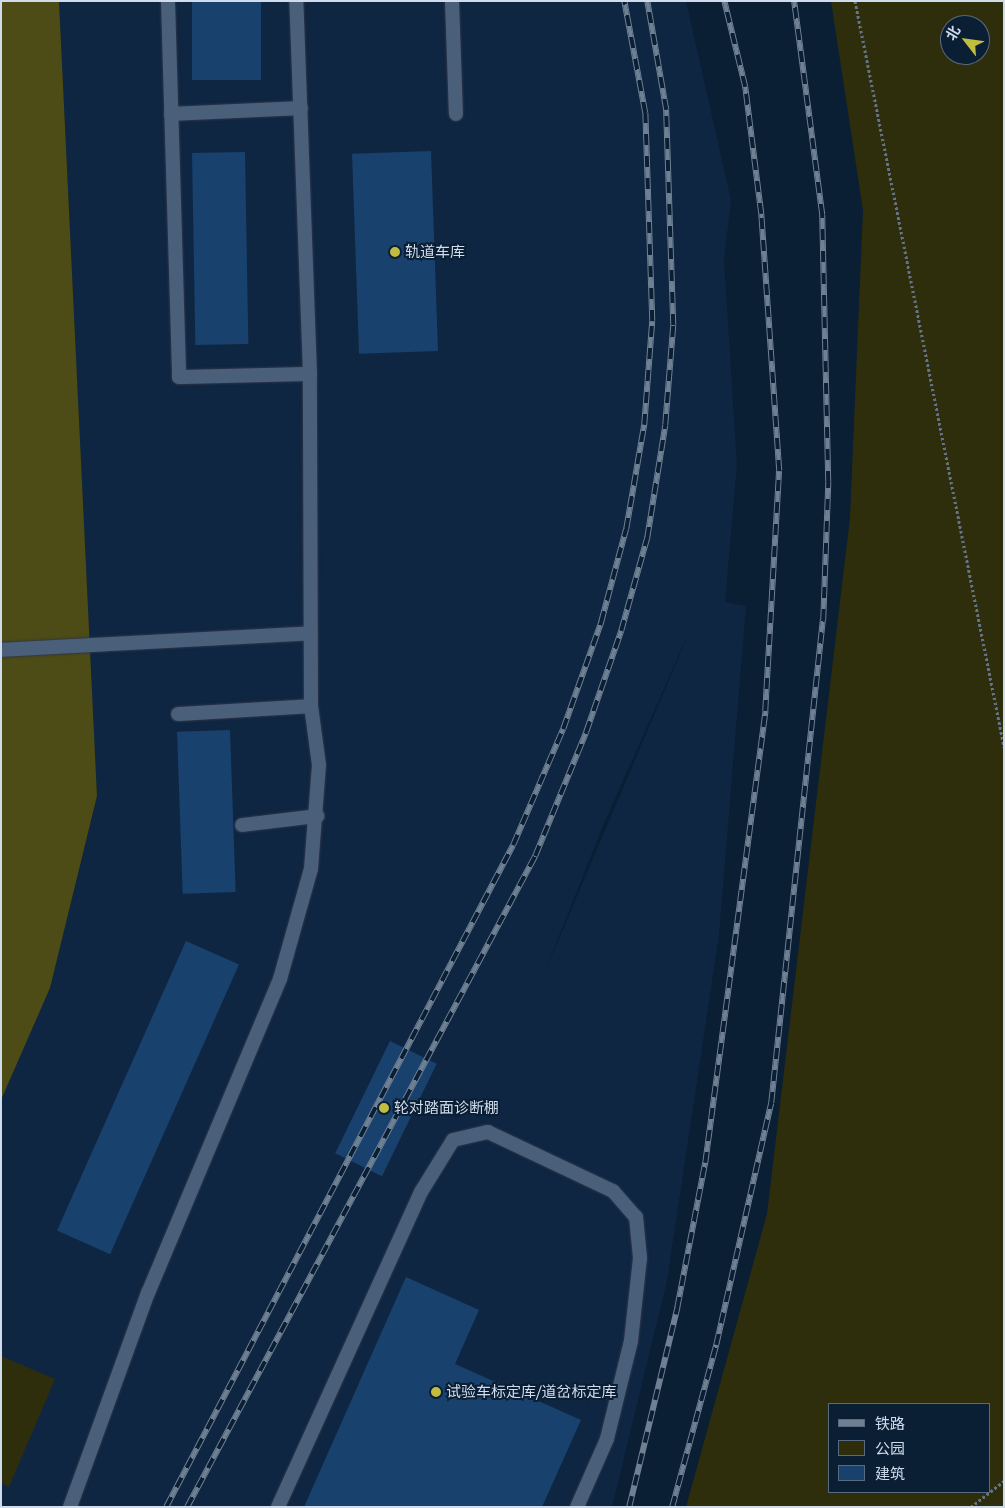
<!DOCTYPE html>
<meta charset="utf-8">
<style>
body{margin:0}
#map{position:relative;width:1005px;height:1508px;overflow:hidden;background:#0a1e34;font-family:Ubuntu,"Noto Sans SC",sans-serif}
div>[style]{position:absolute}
.built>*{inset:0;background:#0e2642}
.green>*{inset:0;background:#2f2e0c}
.forest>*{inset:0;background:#4d4b16}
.building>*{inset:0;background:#18416e;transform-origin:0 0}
.path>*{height:3px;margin-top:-1.5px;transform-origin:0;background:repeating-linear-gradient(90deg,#647488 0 2.5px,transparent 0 5px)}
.roads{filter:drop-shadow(0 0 1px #2e3649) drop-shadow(0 0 1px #2e3649)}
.lane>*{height:14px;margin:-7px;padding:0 7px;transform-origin:7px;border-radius:7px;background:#4a607a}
.rail>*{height:5.5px;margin-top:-2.75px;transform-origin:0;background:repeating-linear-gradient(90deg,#0a1e34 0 11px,#708093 0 22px);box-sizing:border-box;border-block:1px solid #708093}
.dots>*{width:14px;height:14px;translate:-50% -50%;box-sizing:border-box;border:2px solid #0a1e34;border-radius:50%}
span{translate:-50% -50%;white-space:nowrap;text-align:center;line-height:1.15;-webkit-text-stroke:4px #0a1e34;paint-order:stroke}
.poi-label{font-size:15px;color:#d0dcec}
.left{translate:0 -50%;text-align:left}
.frame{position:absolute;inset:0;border:2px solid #d0dcec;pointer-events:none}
.legend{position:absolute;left:828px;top:1403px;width:162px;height:90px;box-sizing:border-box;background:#0a1e34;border:1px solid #596a7e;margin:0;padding:6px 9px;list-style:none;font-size:15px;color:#d0dcec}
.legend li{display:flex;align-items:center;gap:10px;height:25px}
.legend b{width:25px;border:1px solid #596a7e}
.north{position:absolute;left:940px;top:15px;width:50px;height:50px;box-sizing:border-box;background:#0a1e34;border:1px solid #596a7e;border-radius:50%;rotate:300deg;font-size:14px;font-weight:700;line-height:20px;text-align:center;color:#d0dcec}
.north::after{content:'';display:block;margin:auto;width:18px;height:22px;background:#c1bd40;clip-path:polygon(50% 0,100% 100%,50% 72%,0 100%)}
</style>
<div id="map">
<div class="built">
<i style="clip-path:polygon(evenodd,59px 1px,686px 1px,731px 200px,724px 260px,737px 465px,725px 602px,746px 606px,719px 935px,667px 1281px,612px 1507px,1px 1507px,1px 1100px,50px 988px,97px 796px,59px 1px,686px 639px,686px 640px,543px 976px,603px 826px,686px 639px)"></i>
</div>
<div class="green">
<i style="clip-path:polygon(evenodd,831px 1px,1004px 1px,1004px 1507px,686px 1507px,767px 1214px,850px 518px,863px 210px,831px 1px,950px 25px,980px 25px,980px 55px,950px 55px,950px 25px,831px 1px,829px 1404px,989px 1404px,989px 1492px,829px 1492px,829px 1404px)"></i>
<i style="clip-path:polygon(1px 1356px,55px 1379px,9px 1487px,1px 1483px)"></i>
</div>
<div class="forest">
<i style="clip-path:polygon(1px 1px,59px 1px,97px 796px,50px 988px,1px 1100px)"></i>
</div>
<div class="building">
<i style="left:192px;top:1px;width:69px;height:79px"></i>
<i style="left:431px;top:151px;width:200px;height:79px;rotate:88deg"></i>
<i style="left:245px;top:152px;width:192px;height:53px;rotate:89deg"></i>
<i style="left:230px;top:730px;width:162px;height:53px;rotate:88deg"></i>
<i style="left:186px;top:941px;width:58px;height:317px;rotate:24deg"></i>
<i style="left:390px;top:1041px;width:52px;height:125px;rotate:26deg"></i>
<i style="clip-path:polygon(406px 1277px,479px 1310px,455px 1364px,581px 1420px,542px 1507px,304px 1507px)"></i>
</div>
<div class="path">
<i style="left:855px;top:1px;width:761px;rotate:78.7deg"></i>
<i style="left:971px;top:1507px;width:42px;rotate:-38.2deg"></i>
</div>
<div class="roads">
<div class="lane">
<i style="left:168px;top:1px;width:376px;rotate:88.3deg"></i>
<i style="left:179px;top:377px;width:131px;rotate:-1.3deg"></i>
<i style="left:452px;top:1px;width:113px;rotate:88deg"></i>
<i style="left:171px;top:114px;width:130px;rotate:-2.6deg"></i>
<i style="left:1px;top:650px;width:309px;rotate:-3.1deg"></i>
<i style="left:178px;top:714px;width:133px;rotate:-3.4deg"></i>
<i style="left:242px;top:825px;width:76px;rotate:-6.8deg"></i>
<i style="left:70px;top:1507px;width:228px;rotate:-70deg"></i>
<i style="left:148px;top:1293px;width:341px;rotate:-67.2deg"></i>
<i style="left:280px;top:979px;width:114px;rotate:-74.3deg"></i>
<i style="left:311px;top:869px;width:104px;rotate:-85.6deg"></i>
<i style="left:319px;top:765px;width:60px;rotate:-97.7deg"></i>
<i style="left:311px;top:706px;width:332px;rotate:-90.2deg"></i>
<i style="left:310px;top:374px;width:373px;rotate:-92.1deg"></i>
<i style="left:278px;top:1507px;width:346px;rotate:-65.6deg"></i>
<i style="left:421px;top:1192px;width:61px;rotate:-58.4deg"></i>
<i style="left:453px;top:1140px;width:36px;rotate:-13deg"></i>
<i style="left:488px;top:1132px;width:138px;rotate:25.3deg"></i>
<i style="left:613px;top:1191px;width:35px;rotate:49deg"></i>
<i style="left:636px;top:1217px;width:41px;rotate:84.4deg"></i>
<i style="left:640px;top:1258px;width:83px;rotate:96.2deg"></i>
<i style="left:631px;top:1341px;width:101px;rotate:103.8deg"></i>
<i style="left:607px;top:1439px;width:74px;rotate:113.8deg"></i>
</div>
</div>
<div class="rail">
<i style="left:166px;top:1507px;width:747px;rotate:-62.34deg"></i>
<i style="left:513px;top:845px;width:126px;rotate:-66.7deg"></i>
<i style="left:563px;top:729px;width:114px;rotate:-70.4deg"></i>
<i style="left:601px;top:622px;width:96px;rotate:-75deg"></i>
<i style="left:626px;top:529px;width:106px;rotate:-80.2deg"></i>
<i style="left:644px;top:425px;width:104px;rotate:-85.6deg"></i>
<i style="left:652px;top:321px;width:208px;rotate:-91.9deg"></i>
<i style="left:645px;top:113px;width:114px;rotate:-100.6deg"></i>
<i style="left:187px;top:1507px;width:738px;rotate:-61.87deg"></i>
<i style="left:535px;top:856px;width:134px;rotate:-67.6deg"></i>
<i style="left:586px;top:732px;width:107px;rotate:-70.9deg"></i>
<i style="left:621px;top:631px;width:97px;rotate:-74.4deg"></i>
<i style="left:647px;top:538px;width:114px;rotate:-80.9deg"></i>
<i style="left:665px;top:425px;width:100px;rotate:-85.4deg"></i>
<i style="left:673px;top:325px;width:215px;rotate:-91.9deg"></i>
<i style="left:666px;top:110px;width:111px;rotate:-99.9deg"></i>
<i style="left:629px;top:1507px;width:205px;rotate:-76.4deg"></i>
<i style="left:677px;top:1308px;width:148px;rotate:-79.1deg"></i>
<i style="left:705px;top:1163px;width:456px;rotate:-82.4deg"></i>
<i style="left:765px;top:711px;width:240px;rotate:-86.7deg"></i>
<i style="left:779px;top:471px;width:258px;rotate:-94deg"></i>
<i style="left:761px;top:214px;width:128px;rotate:-97.2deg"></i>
<i style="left:745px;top:87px;width:89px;rotate:-103.7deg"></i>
<i style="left:672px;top:1507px;width:168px;rotate:-74.8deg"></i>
<i style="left:716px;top:1345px;width:248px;rotate:-77.2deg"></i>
<i style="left:771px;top:1103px;width:486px;rotate:-83.9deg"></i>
<i style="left:823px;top:620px;width:138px;rotate:-87.9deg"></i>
<i style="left:828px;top:482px;width:267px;rotate:-91.3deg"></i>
<i style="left:822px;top:215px;width:216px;rotate:-97.5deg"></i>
</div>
<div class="dots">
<i style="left:395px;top:252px;background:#c1bd40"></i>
<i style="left:384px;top:1108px;background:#c1bd40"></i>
<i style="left:436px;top:1392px;background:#c1bd40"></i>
</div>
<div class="poi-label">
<span class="left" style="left:405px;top:252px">轨道车库</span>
<span class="left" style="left:394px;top:1108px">轮对踏面诊断棚</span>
<span class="left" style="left:446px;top:1392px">试验车标定库/道岔标定库</span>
</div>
<div class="frame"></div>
<ul class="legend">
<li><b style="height:6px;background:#708093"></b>铁路</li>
<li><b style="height:14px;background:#2f2e0c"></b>公园</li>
<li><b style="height:14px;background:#18416e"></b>建筑</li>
</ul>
<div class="north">北</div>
</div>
